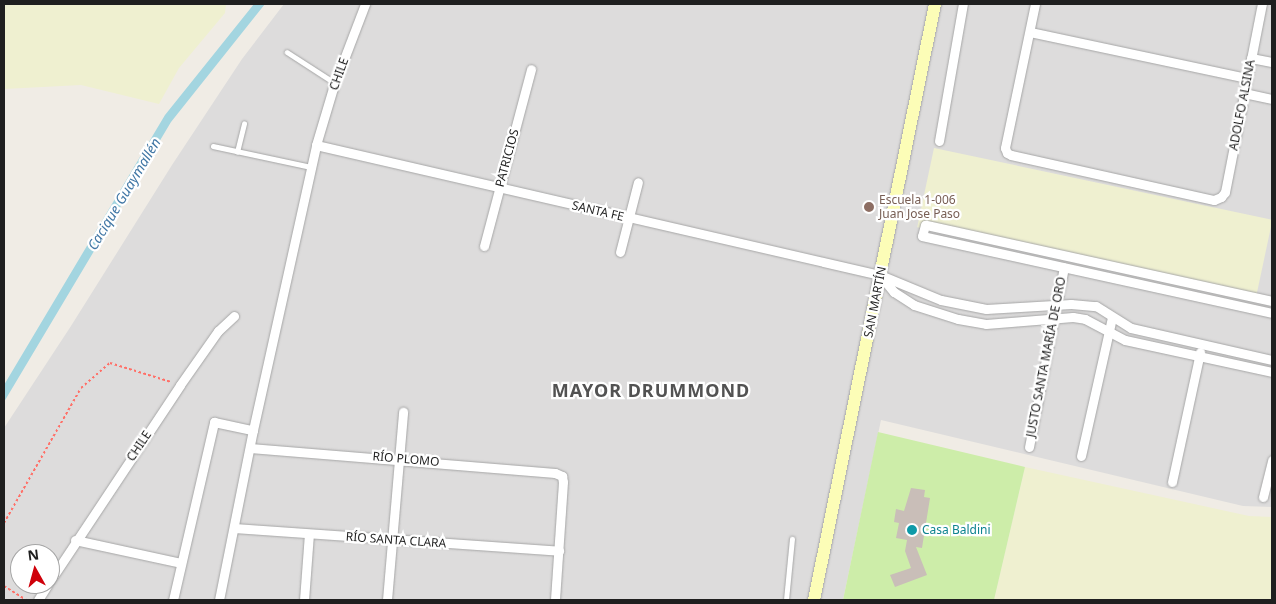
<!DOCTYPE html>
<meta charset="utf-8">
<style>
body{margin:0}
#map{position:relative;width:1276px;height:604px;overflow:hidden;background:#f0ece5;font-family:"Noto Sans",sans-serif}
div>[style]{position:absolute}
.residential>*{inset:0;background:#dddcdc}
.farmland>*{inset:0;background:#eff0d0;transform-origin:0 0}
.grass>*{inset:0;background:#cdeda9}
.water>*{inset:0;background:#a3d5e0}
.building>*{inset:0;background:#c9beb8}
.path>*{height:2px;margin-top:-1px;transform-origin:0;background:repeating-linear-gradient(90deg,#ff7068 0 2.5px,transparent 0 5px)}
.roads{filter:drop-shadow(0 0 1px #a6a6a6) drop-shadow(0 0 1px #a6a6a6)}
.service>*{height:4.5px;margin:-2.25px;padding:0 2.25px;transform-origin:2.25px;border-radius:2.25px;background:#fff}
.minor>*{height:9px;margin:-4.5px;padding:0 4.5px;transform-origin:4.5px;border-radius:4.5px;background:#fff}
.secondary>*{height:12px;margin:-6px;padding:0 6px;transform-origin:6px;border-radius:6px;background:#fcfdb7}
.dots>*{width:14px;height:14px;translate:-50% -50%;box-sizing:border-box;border:2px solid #fff;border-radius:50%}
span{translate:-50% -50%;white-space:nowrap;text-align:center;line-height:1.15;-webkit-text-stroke:4.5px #fff;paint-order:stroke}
.street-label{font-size:12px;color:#1f1f1f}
.education-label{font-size:12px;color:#785e54}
.left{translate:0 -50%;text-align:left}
.culture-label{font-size:12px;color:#0d838f}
.water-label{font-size:14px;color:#4177a5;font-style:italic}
.district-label{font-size:18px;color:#525252;font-weight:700;letter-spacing:1px}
.frame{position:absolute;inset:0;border:5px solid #1f1f1f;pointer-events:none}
.north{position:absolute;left:10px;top:544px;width:50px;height:50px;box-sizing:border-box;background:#fff;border:1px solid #a5a5a5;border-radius:50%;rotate:353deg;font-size:14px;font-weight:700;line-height:20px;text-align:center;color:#1f1f1f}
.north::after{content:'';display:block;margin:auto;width:18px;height:22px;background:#cf000a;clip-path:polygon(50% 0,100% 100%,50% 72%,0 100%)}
</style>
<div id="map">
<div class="residential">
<i style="clip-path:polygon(evenodd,284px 4px,1272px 4px,1272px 507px,1243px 506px,881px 420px,843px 600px,4px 600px,4px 428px,71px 326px,172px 165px,242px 59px,284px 4px,20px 554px,50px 554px,50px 584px,20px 584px,20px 554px)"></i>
</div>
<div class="farmland">
<i style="clip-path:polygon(4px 4px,226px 4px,225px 13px,179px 68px,159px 104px,81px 85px,4px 89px)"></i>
<i style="left:934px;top:148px;width:346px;height:81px;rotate:12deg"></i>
<i style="clip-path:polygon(1025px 467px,1249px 516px,1272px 517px,1272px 600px,994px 600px)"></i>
</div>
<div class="grass">
<i style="clip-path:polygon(878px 432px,1025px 467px,994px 600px,843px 600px)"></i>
</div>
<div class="water">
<i style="clip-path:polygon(254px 4px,265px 4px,171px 122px,4px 402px,4px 385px,165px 115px)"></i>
</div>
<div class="building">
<i style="clip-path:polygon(911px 488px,925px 490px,924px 497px,930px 498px,922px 548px,916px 547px,927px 575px,895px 587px,890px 575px,911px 568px,905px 551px,907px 540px,896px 538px,899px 523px,894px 522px,896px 509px,904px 511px)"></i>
</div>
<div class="path">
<i style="left:4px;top:523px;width:155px;rotate:-60.3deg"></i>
<i style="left:81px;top:388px;width:38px;rotate:-41deg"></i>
<i style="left:110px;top:363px;width:64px;rotate:17.3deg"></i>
<i style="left:4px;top:586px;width:26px;rotate:32deg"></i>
</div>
<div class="roads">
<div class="service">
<i style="left:287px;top:52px;width:57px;rotate:32.9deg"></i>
<i style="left:213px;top:146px;width:100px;rotate:12.1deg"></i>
<i style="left:237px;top:152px;width:29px;rotate:-76deg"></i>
<i style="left:786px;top:600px;width:61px;rotate:-84.4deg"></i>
</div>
<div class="minor">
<i style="left:1035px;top:4px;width:147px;rotate:101.8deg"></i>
<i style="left:1005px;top:148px;width:5px;rotate:68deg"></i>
<i style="left:1007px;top:153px;width:4px;rotate:27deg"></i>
<i style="left:1011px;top:155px;width:208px;rotate:12.5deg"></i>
<i style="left:1214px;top:200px;width:8px;rotate:-23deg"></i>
<i style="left:1221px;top:197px;width:6px;rotate:-51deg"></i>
<i style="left:1225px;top:192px;width:192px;rotate:-78.9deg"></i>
<i style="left:1030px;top:32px;width:222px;rotate:12deg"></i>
<i style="left:1251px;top:58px;width:21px;rotate:11deg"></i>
<i style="left:1244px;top:93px;width:29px;rotate:12deg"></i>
<i style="left:939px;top:141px;width:139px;rotate:-80.1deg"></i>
<i style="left:316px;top:145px;width:579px;rotate:12.98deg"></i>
<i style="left:880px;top:275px;width:66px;rotate:22.3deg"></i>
<i style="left:941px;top:300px;width:46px;rotate:11.3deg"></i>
<i style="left:986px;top:309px;width:85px;rotate:-3.4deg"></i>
<i style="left:1071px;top:304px;width:25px;rotate:5deg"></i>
<i style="left:1096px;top:306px;width:41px;rotate:32.2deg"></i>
<i style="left:1131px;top:328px;width:145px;rotate:12.8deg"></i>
<i style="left:484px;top:246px;width:183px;rotate:-75.1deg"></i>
<i style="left:620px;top:252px;width:72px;rotate:-75.6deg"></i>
<i style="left:880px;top:275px;width:22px;rotate:51deg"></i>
<i style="left:894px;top:292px;width:24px;rotate:33deg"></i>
<i style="left:914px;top:305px;width:46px;rotate:17.7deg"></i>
<i style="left:958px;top:319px;width:28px;rotate:10deg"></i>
<i style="left:986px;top:324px;width:87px;rotate:-4.6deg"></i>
<i style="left:1073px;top:317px;width:12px;rotate:9deg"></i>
<i style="left:1085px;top:319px;width:45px;rotate:27.7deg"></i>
<i style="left:1125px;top:340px;width:150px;rotate:12.3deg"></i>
<i style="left:1272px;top:301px;width:355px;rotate:-167.6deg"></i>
<i style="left:925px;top:225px;width:11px;rotate:105deg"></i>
<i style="left:922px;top:236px;width:358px;rotate:12.4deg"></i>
<i style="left:1029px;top:447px;width:183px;rotate:-79deg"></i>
<i style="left:250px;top:448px;width:306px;rotate:4.7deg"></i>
<i style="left:555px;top:473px;width:8px;rotate:23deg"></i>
<i style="left:562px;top:476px;width:6px;rotate:81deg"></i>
<i style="left:563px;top:482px;width:118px;rotate:93.9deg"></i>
<i style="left:1081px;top:456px;width:142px;rotate:-77.4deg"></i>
<i style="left:1172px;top:482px;width:133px;rotate:-77.8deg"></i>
<i style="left:1263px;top:497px;width:38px;rotate:-76deg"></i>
<i style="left:234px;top:528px;width:326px;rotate:4deg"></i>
<i style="left:75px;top:540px;width:108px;rotate:12.2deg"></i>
<i style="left:50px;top:581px;width:235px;rotate:-56.4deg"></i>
<i style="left:180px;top:385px;width:66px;rotate:-54.9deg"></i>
<i style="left:218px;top:331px;width:22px;rotate:-43deg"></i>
<i style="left:38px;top:600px;width:19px;rotate:-58deg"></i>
<i style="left:173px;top:600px;width:183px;rotate:-77deg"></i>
<i style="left:214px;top:422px;width:40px;rotate:12deg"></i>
<i style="left:219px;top:600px;width:173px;rotate:-78.7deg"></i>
<i style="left:253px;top:430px;width:292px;rotate:-77.5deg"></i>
<i style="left:316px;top:145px;width:59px;rotate:-73.4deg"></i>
<i style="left:333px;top:88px;width:90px;rotate:-69.1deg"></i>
<i style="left:304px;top:600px;width:66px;rotate:-85.7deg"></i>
<i style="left:387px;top:600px;width:189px;rotate:-85.1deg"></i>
</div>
<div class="secondary">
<i style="left:814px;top:600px;width:608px;rotate:-78.52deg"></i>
</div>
</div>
<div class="dots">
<i style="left:869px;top:207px;background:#8d6e63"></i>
<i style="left:912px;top:530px;background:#0f9aa8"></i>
</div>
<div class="street-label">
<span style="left:339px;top:74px;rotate:-70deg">CHILE</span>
<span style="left:1242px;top:105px;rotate:-79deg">ADOLFO ALSINA</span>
<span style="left:507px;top:158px;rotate:-75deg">PATRICIOS</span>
<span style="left:598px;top:211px;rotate:13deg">SANTA FE</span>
<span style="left:875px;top:302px;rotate:-79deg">SAN MARTÍN</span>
<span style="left:1046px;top:357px;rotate:-79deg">JUSTO SANTA MARÍA DE ORO</span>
<span style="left:139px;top:446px;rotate:-56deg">CHILE</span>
<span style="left:406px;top:459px;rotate:5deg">RÍO PLOMO</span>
<span style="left:396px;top:540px;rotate:4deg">RÍO SANTA CLARA</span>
</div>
<div class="education-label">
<span class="left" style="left:879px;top:207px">Escuela 1-006<br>Juan Jose Paso</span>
</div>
<div class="culture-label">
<span class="left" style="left:922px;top:530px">Casa Baldini</span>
</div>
<div class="water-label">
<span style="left:124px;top:194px;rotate:-59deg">Cacique Guaymallén</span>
</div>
<div class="district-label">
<span style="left:651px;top:390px">MAYOR DRUMMOND</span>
</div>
<div class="frame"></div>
<div class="north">N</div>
</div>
